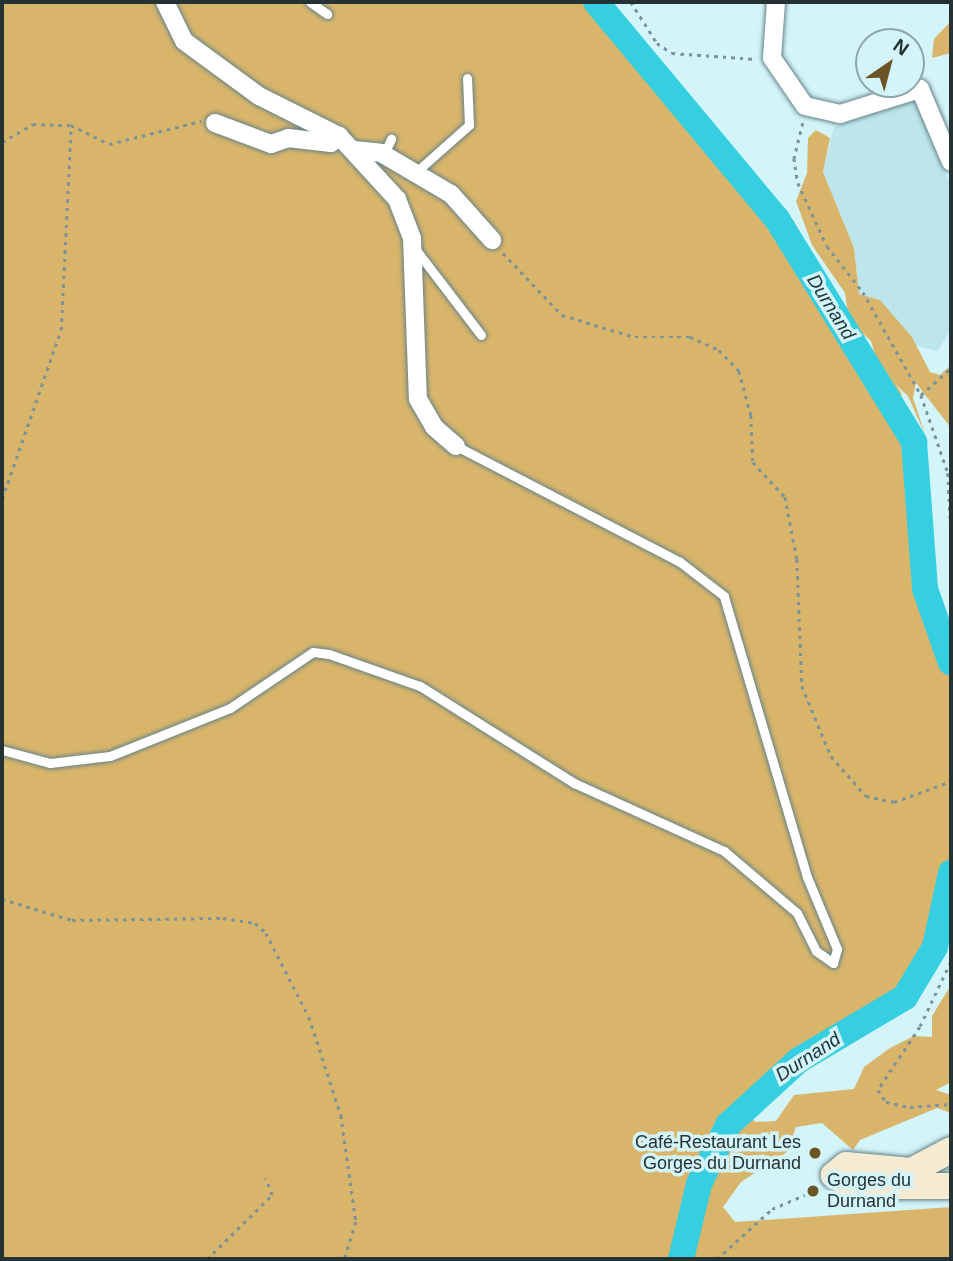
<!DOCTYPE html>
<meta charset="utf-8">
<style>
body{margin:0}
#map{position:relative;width:953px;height:1261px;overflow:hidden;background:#d3f4f9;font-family:Arial,sans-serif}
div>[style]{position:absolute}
.built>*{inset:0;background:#bde6ec}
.green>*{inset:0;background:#d9b56b}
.river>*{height:26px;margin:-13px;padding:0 13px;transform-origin:13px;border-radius:13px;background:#36cfe1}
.path>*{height:2.5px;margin-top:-1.25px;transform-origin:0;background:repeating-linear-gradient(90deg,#7c9397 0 3.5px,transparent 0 8.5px)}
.roads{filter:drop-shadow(0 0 2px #658387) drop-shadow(0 0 2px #658387)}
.lane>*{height:9px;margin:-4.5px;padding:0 4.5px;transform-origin:4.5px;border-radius:4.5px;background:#fff}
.street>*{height:18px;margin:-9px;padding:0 9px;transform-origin:9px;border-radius:9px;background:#fff}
.secondary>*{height:26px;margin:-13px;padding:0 13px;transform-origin:13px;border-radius:13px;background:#f5ead2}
.dots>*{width:19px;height:19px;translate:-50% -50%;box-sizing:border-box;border:4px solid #d3f4f9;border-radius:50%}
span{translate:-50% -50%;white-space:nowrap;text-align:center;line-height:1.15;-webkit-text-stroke:7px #d3f4f9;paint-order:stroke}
.poi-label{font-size:18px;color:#253234}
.right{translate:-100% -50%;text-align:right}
.left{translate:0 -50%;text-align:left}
.water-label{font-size:19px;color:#1c3437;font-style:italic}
.frame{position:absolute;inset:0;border:4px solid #253234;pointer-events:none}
.north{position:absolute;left:855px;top:28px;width:70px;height:70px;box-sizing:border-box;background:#d3f4f9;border:2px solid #8da6aa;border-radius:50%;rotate:35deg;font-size:19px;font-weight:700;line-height:28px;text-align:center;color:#253234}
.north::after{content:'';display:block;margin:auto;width:24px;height:32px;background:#6a5423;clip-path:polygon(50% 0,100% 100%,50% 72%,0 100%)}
</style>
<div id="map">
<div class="built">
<i style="clip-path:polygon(917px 95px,951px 186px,951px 329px,938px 351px,917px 346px,880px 300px,859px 294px,854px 248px,823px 172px,834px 127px)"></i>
</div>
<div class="green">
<i style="clip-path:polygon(2px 2px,605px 2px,620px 19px,637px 60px,794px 221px,840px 322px,878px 365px,871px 341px,849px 321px,845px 293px,812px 245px,796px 201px,807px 173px,808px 138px,816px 130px,830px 138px,823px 172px,854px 248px,859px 294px,880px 300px,912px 337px,930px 372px,940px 375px,951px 365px,951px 428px,916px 383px,913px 398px,925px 434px,908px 396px,895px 384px,901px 392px,929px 585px,951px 653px,951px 855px,938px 953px,890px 1009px,785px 1074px,746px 1110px,755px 1122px,776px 1121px,794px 1095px,854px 1089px,864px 1067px,890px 1048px,914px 1036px,932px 1037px,932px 1016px,951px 985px,951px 1082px,936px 1090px,951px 1095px,951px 1113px,937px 1108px,860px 1140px,853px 1150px,822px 1123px,796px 1127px,787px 1152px,741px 1182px,723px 1207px,735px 1222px,951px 1207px,951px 1259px,2px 1259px)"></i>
<i style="clip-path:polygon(951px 21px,951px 53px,932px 58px,934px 39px)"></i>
</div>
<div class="river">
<i style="left:596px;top:2px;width:283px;rotate:50.2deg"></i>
<i style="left:777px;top:219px;width:262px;rotate:58.4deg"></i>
<i style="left:914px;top:442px;width:147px;rotate:85.7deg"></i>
<i style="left:925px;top:589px;width:78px;rotate:70.6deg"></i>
<i style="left:681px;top:1259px;width:77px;rotate:-76.5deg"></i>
<i style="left:699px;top:1184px;width:66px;rotate:-63.8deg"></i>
<i style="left:728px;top:1125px;width:96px;rotate:-42.5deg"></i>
<i style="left:799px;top:1060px;width:123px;rotate:-30.7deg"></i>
<i style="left:905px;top:997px;width:58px;rotate:-59deg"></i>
<i style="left:935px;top:947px;width:76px;rotate:-77.8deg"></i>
</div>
<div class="path">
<i style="left:631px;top:2px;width:49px;rotate:57.6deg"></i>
<i style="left:657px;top:43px;width:18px;rotate:34deg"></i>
<i style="left:672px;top:53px;width:83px;rotate:4.1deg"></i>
<i style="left:803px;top:123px;width:36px;rotate:104deg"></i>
<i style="left:794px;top:158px;width:25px;rotate:81deg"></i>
<i style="left:798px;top:183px;width:69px;rotate:65.3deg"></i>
<i style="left:827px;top:246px;width:58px;rotate:52deg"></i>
<i style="left:863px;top:292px;width:118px;rotate:60.6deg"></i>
<i style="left:921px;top:395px;width:83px;rotate:70.9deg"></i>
<i style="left:948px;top:473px;width:60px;rotate:87.1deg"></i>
<i style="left:2px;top:142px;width:36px;rotate:-30deg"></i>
<i style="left:33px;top:124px;width:38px;rotate:2deg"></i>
<i style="left:503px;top:253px;width:86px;rotate:46.4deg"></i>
<i style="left:562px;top:315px;width:76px;rotate:16.8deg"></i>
<i style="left:635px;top:337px;width:55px"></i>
<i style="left:690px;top:337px;width:32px;rotate:24deg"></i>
<i style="left:719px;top:350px;width:29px;rotate:46deg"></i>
<i style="left:739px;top:371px;width:46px;rotate:74.7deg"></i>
<i style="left:751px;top:415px;width:47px;rotate:87.6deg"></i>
<i style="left:753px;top:462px;width:47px;rotate:47.6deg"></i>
<i style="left:785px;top:497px;width:63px;rotate:79deg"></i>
<i style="left:797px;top:559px;width:127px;rotate:87.7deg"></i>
<i style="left:802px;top:686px;width:76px;rotate:67.5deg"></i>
<i style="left:831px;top:756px;width:53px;rotate:48.8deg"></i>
<i style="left:866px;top:796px;width:29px;rotate:12deg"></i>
<i style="left:894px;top:802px;width:55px;rotate:-20.1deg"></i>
<i style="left:921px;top:395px;width:40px;rotate:-42deg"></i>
<i style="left:2px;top:499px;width:179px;rotate:-70.8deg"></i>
<i style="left:61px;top:330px;width:205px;rotate:-87.2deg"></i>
<i style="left:71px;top:125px;width:42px;rotate:26.6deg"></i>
<i style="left:109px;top:144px;width:95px;rotate:-14deg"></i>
<i style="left:2px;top:899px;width:73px;rotate:16.7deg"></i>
<i style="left:72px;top:920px;width:151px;rotate:-0.8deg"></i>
<i style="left:223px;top:918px;width:32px;rotate:9deg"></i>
<i style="left:255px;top:923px;width:15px;rotate:42deg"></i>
<i style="left:266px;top:933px;width:94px;rotate:62.9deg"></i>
<i style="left:309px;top:1017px;width:103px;rotate:71.9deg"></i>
<i style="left:341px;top:1115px;width:108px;rotate:82deg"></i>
<i style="left:356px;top:1222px;width:39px;rotate:107deg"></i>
<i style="left:951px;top:962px;width:72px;rotate:115.5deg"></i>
<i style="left:920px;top:1027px;width:76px;rotate:123.7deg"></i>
<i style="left:878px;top:1090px;width:14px;rotate:56deg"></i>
<i style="left:886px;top:1102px;width:25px;rotate:12deg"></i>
<i style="left:910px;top:1107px;width:41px;rotate:-4.2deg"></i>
<i style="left:207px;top:1259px;width:91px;rotate:-44.6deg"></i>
<i style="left:272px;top:1195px;width:18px;rotate:-112deg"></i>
<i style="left:717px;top:1259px;width:74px;rotate:-42.3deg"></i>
<i style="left:772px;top:1209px;width:53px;rotate:-23.2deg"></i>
</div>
<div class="roads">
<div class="lane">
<i style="left:310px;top:2px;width:21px;rotate:35deg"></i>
<i style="left:384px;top:154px;width:17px;rotate:-65deg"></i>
<i style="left:416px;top:172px;width:71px;rotate:-41.6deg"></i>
<i style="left:469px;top:125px;width:47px;rotate:-92.4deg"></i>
<i style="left:413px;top:246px;width:112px;rotate:52.6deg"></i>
<i style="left:2px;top:750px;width:50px;rotate:15.2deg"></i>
<i style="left:50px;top:763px;width:60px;rotate:-6.7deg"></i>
<i style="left:110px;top:756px;width:129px;rotate:-21.8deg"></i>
<i style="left:230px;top:708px;width:100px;rotate:-34deg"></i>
<i style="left:313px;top:652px;width:16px;rotate:7deg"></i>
<i style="left:329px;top:654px;width:96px;rotate:19.4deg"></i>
<i style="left:420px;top:686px;width:182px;rotate:32.2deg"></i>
<i style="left:574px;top:783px;width:165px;rotate:24.4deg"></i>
<i style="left:724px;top:851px;width:96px;rotate:40.3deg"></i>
<i style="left:797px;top:913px;width:42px;rotate:63.4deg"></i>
<i style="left:816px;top:951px;width:21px;rotate:35deg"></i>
<i style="left:833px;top:963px;width:15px;rotate:-74deg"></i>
<i style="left:837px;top:949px;width:78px;rotate:-112.6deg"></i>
<i style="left:807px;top:877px;width:293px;rotate:-106.5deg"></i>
<i style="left:724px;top:596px;width:56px;rotate:-142.3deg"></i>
<i style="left:680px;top:562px;width:252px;rotate:-152.6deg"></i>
</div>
<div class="street">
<i style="left:165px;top:2px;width:43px;rotate:64deg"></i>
<i style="left:184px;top:41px;width:93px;rotate:36.3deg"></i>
<i style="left:259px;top:96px;width:89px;rotate:26.6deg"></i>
<i style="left:339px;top:136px;width:86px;rotate:47.4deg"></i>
<i style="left:397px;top:199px;width:42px;rotate:69deg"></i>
<i style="left:412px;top:238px;width:161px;rotate:87.9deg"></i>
<i style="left:418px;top:399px;width:32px;rotate:60deg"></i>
<i style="left:434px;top:427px;width:29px;rotate:41deg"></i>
<i style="left:776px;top:2px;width:56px;rotate:94.1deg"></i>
<i style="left:772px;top:58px;width:58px;rotate:55.5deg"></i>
<i style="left:805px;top:106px;width:36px;rotate:13deg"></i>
<i style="left:840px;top:114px;width:84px;rotate:-17.4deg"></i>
<i style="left:920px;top:89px;width:79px;rotate:67deg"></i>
<i style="left:215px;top:123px;width:60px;rotate:20.6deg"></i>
<i style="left:271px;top:144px;width:18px;rotate:-19deg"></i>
<i style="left:288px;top:138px;width:43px;rotate:6.6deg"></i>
<i style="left:331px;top:143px;width:11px;rotate:-41deg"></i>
<i style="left:354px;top:150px;width:27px;rotate:6deg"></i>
<i style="left:381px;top:153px;width:81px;rotate:30.4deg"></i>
<i style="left:451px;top:194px;width:62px;rotate:48.3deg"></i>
</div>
<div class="secondary">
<i style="left:951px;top:1150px;width:45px;rotate:152.3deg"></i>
<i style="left:911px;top:1171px;width:65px;rotate:-174.7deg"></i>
<i style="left:846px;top:1165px;width:16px;rotate:140deg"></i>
<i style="left:834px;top:1175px;width:21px;rotate:31deg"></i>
<i style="left:852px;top:1186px;width:99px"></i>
</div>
</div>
<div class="dots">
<i style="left:815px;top:1153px;background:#6a5423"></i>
<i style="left:813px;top:1191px;background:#6a5423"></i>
</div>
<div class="poi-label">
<span class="right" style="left:801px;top:1153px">Café-Restaurant Les<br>Gorges du Durnand</span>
<span class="left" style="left:827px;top:1191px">Gorges du<br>Durnand</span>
</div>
<div class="water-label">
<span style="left:831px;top:307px;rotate:58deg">Durnand</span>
<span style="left:808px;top:1057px;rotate:-33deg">Durnand</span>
</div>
<div class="frame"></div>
<div class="north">N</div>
</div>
